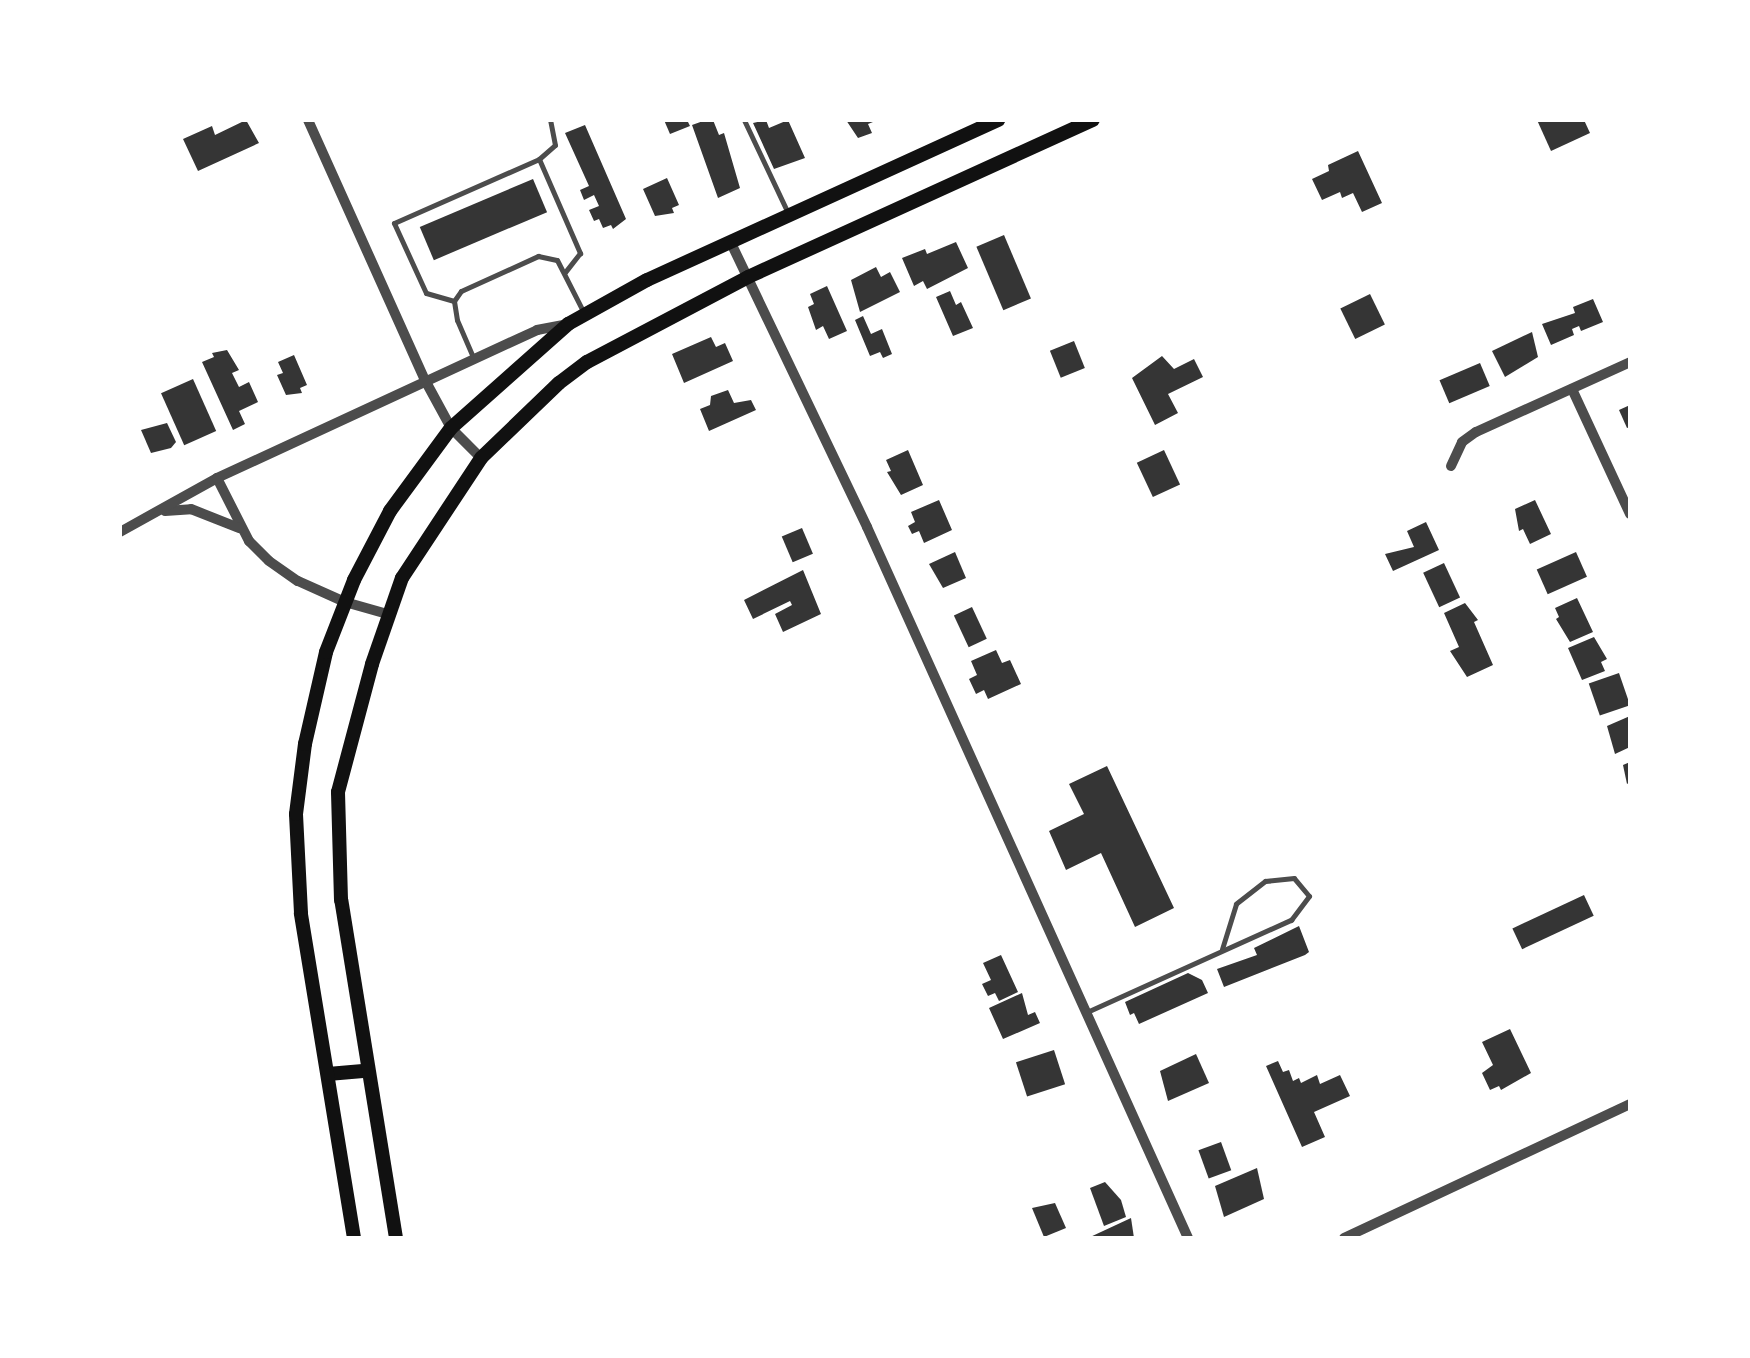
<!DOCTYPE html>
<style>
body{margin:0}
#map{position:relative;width:1750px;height:1358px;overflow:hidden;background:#fff;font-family:Commissioner,sans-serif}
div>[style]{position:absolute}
.building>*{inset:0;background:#353535;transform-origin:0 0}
.service>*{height:5px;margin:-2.5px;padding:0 2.5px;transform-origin:2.5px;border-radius:2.5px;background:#4c4c4c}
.minor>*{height:10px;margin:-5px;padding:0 5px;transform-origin:5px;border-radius:5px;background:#4c4c4c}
.secondary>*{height:14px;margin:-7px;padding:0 7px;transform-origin:7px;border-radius:7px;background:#111}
span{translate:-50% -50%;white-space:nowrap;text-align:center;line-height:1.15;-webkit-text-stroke:8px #fff;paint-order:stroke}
.frame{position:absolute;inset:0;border:122px solid #fff;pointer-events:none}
</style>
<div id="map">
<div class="building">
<i style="clip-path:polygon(246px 120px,259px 143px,198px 171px,183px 139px,212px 126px,215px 135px)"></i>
<i style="clip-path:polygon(664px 120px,687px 120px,690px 126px,670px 134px)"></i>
<i style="clip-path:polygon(706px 120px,713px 120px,719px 135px,724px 133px,740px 188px,718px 198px,692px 125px)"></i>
<i style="clip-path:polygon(766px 120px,769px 128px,788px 120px,805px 158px,774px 169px,753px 123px)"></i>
<i style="clip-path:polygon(846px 120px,878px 120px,868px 124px,872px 133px,858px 138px)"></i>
<i style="clip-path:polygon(1537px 120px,1584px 120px,1590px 133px,1551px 151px)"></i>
<i style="clip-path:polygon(585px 125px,626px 219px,613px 229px,611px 225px,603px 228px,599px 219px,594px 221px,589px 210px,599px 206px,594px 195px,584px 200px,580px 190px,589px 186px,565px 133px)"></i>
<i style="clip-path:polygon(1358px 151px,1382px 203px,1362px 212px,1353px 193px,1342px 198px,1340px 192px,1322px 200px,1312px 179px,1329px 171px,1328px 165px)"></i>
<i style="clip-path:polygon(667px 178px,679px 205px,672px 208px,674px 213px,655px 216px,643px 189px)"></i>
<i style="left:533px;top:179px;width:36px;height:123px;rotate:67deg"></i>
<i style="left:1004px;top:235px;width:69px;height:30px;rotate:67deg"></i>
<i style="clip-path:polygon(956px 242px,968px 268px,927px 289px,923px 281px,914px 286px,902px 258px,925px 249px,927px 254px)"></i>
<i style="clip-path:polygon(876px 267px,881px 277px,890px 272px,900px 292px,860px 312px,851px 280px)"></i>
<i style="clip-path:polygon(827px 286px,847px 331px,829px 339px,823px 326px,816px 330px,808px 307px,814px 304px,810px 294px)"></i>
<i style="clip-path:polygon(950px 291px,956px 305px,961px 302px,973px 328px,953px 336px,936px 297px)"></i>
<i style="left:1370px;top:294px;width:34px;height:33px;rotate:64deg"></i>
<i style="clip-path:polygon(1593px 299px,1603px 322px,1581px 331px,1579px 326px,1572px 329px,1574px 335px,1551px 345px,1542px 324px,1575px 313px,1573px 307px)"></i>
<i style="clip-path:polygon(863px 316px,871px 334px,882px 329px,892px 354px,883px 358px,880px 352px,870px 356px,855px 320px)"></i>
<i style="clip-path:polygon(1532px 332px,1538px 357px,1505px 377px,1492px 351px)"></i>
<i style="clip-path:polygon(711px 337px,716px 347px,725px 343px,733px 361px,684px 383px,672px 354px)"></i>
<i style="left:1074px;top:341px;width:29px;height:26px;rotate:68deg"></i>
<i style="clip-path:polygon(227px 350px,239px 370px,232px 373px,239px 387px,249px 382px,258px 402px,239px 411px,245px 424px,233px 430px,202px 362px,214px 357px,212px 353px)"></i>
<i style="clip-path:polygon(294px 355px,307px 385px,300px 388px,302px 393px,286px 395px,277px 375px,283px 373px,278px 362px)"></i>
<i style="clip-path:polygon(1162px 356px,1174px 369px,1194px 359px,1203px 377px,1168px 394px,1178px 413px,1155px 425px,1132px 378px)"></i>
<i style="left:1480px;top:363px;width:25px;height:44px;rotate:67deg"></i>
<i style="left:193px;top:379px;width:57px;height:35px;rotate:66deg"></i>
<i style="clip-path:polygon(728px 390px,734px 403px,751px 400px,756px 410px,709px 431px,700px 409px,710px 405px,711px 396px)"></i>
<i style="clip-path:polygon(1630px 405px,1630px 427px,1627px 428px,1619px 410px)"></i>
<i style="clip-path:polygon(167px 423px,176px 442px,171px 448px,151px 453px,141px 430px)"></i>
<i style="clip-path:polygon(908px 450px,923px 485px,901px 495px,887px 472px,891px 471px,886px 460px)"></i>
<i style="left:1164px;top:450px;width:38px;height:30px;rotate:65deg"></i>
<i style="clip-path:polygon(939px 500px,952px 530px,924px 543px,919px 531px,912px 534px,908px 526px,915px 522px,911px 512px)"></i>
<i style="clip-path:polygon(1535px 500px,1551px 534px,1530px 544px,1523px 529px,1519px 531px,1515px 509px)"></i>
<i style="clip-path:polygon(1426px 522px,1439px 550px,1393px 571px,1385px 554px,1414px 547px,1407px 531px)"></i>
<i style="left:802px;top:528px;width:28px;height:22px;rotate:67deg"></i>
<i style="clip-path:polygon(955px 552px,966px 578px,943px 588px,929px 564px)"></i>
<i style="left:1576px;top:552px;width:27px;height:43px;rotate:66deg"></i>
<i style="left:1444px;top:563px;width:38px;height:23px;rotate:65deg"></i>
<i style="clip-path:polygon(803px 570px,821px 614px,783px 632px,775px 614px,792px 605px,790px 601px,753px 619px,744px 600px)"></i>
<i style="clip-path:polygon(1577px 598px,1593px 632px,1570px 642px,1556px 619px,1559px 617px,1555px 608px)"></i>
<i style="clip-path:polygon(1465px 603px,1478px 620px,1474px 622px,1493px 665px,1467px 677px,1450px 651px,1459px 647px,1444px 613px)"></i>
<i style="left:972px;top:607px;width:35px;height:20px;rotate:65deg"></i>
<i style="clip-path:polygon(1594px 637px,1607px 659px,1601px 662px,1605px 671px,1582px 680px,1568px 648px)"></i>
<i style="clip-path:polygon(996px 650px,1002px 663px,1010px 660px,1021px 684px,988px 699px,984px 690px,976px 694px,969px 679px,977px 675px,971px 661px)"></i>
<i style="left:1619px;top:673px;width:34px;height:32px;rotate:71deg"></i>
<i style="clip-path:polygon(1630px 716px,1630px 747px,1615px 754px,1607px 726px)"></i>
<i style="clip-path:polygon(1630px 762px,1630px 782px,1627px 784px,1623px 765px)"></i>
<i style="clip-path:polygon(1107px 766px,1174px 908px,1135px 927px,1101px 853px,1066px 870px,1049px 831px,1084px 814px,1069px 784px)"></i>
<i style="left:1584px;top:895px;width:23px;height:79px;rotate:65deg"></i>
<i style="clip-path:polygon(1299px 926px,1309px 952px,1305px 955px,1224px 987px,1217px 969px,1257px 955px,1254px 948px)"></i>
<i style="clip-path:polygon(1001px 955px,1018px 992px,999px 1001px,995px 993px,988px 996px,982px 984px,991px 980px,983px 963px)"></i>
<i style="clip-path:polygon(1188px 973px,1202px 980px,1208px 993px,1139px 1024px,1134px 1013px,1130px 1015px,1125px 1002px)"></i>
<i style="clip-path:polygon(1022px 993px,1028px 1015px,1035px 1012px,1040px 1023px,1003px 1039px,989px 1008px)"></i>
<i style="clip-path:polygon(1510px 1029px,1531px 1073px,1501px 1090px,1499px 1086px,1490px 1090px,1482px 1073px,1493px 1065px,1482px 1042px)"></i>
<i style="left:1054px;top:1050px;width:36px;height:40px;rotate:72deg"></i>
<i style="clip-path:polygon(1196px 1054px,1209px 1083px,1168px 1101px,1160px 1071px)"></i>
<i style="clip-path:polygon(1278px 1061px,1283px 1072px,1289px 1070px,1293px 1081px,1299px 1078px,1301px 1083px,1317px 1075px,1320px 1084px,1340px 1075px,1350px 1096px,1314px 1112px,1325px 1137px,1302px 1147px,1266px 1066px)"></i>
<i style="left:1221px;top:1142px;width:30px;height:24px;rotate:70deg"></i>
<i style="clip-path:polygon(1257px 1168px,1264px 1199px,1224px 1217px,1215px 1186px)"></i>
<i style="clip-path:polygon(1105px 1182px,1121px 1200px,1126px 1217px,1104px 1226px,1090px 1188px)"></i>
<i style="clip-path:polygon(1055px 1203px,1066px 1228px,1044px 1237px,1032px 1208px)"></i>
<i style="clip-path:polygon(1131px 1218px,1134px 1238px,1088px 1238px)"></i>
</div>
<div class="service">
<i style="left:744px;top:120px;width:103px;rotate:64.7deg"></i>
<i style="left:539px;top:159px;width:21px;rotate:-41deg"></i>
<i style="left:555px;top:145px;width:25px;rotate:-101deg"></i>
<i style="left:454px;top:301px;width:29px;rotate:-164deg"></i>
<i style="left:426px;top:293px;width:77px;rotate:-114.6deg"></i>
<i style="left:394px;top:223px;width:158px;rotate:-23.8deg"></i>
<i style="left:539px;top:159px;width:103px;rotate:66.4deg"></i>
<i style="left:580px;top:253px;width:24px;rotate:128deg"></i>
<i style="left:473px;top:357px;width:40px;rotate:-113.4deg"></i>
<i style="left:457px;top:320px;width:19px;rotate:-99deg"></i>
<i style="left:454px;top:301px;width:12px;rotate:-55deg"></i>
<i style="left:461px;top:291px;width:85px;rotate:-24.4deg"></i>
<i style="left:538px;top:256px;width:19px;rotate:12deg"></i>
<i style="left:557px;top:260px;width:57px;rotate:63deg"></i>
<i style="left:1089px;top:1011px;width:222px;rotate:-24.3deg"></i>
<i style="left:1291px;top:920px;width:30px;rotate:-53deg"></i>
<i style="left:1309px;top:896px;width:23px;rotate:-130deg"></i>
<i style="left:1294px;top:878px;width:29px;rotate:174deg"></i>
<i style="left:1265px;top:881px;width:37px;rotate:142deg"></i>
<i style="left:1236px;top:904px;width:47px;rotate:107.3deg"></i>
</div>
<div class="minor">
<i style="left:308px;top:120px;width:287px;rotate:65.8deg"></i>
<i style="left:426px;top:382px;width:52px;rotate:61.5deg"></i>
<i style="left:451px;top:428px;width:42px;rotate:45deg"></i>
<i style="left:731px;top:243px;width:315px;rotate:64.4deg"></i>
<i style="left:867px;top:527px;width:780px;rotate:65.7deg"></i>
<i style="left:1572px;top:389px;width:138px;rotate:65.1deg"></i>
<i style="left:1451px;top:466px;width:26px;rotate:-65deg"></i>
<i style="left:1462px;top:442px;width:17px;rotate:-36deg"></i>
<i style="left:1476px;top:432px;width:169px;rotate:-24.4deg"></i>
<i style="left:217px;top:478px;width:71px;rotate:63.1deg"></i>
<i style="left:249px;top:541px;width:28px;rotate:45deg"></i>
<i style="left:269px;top:561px;width:35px;rotate:35deg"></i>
<i style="left:298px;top:581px;width:51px;rotate:24.1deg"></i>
<i style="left:345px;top:602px;width:44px;rotate:15.9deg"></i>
<i style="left:165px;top:511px;width:26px;rotate:-4deg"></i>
<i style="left:191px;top:509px;width:52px;rotate:21.6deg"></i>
<i style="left:120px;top:532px;width:111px;rotate:-29.1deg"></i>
<i style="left:217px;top:478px;width:353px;rotate:-24.8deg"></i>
<i style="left:537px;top:330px;width:31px;rotate:-11deg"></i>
<i style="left:1344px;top:1238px;width:316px;rotate:-25.1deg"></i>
</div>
<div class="secondary">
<i style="left:328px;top:1074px;width:38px;rotate:-5deg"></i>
<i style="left:354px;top:1238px;width:329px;rotate:-99.3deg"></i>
<i style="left:301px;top:913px;width:99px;rotate:-92.9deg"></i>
<i style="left:296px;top:814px;width:71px;rotate:-82.7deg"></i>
<i style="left:305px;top:744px;width:94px;rotate:-77.1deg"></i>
<i style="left:326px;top:652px;width:77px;rotate:-68.7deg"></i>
<i style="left:354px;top:580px;width:78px;rotate:-62.4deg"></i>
<i style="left:390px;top:511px;width:103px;rotate:-53.7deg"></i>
<i style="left:451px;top:428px;width:157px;rotate:-41.6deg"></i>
<i style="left:568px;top:324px;width:90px;rotate:-29.1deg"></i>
<i style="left:647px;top:280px;width:386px;rotate:-24.5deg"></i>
<i style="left:396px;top:1238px;width:342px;rotate:-99.2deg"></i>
<i style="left:341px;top:900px;width:108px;rotate:-91.6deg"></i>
<i style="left:338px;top:792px;width:132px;rotate:-75.1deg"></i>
<i style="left:372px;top:664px;width:91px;rotate:-70.8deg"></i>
<i style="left:402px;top:578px;width:144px;rotate:-56.6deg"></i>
<i style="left:481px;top:458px;width:108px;rotate:-43.9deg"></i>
<i style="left:559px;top:383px;width:35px;rotate:-37deg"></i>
<i style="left:587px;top:362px;width:182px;rotate:-27.8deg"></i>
<i style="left:748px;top:277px;width:379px;rotate:-24.5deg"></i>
</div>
<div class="frame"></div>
</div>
